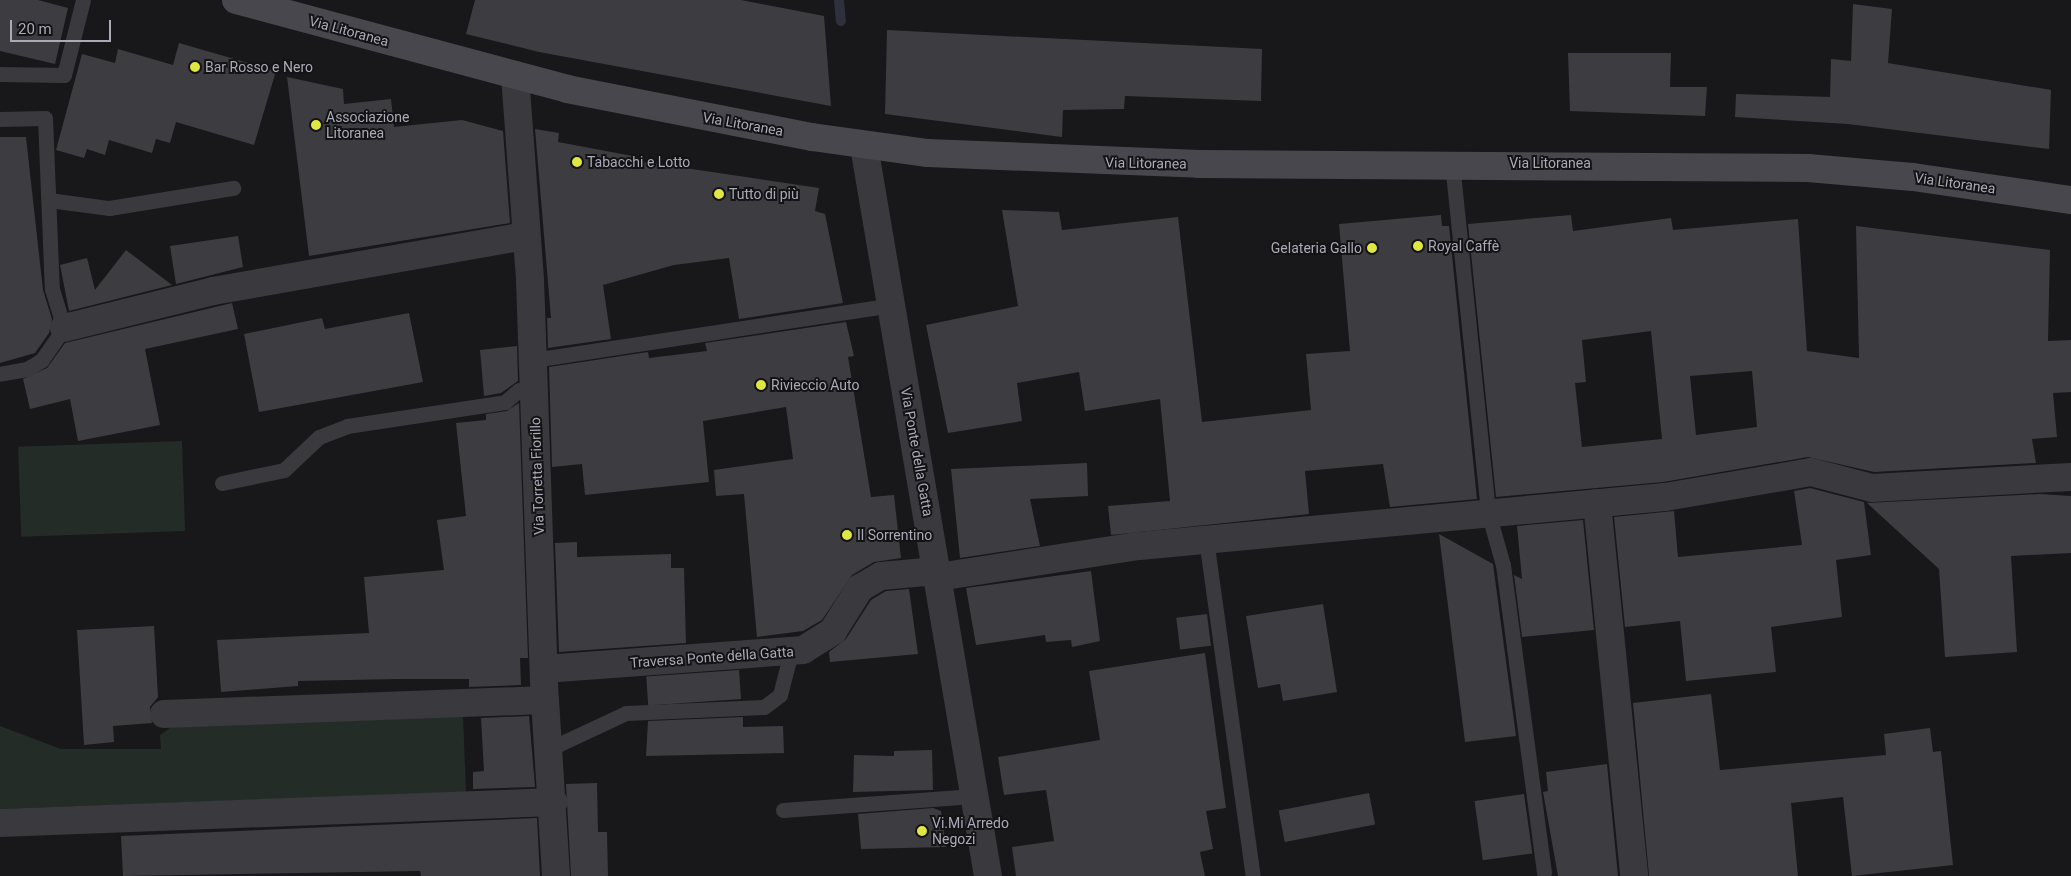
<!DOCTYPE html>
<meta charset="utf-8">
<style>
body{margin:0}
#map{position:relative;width:2071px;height:876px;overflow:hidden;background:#181719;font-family:Roboto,sans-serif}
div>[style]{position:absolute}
.green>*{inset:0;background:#242c28;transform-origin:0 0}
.stream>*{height:10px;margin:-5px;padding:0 5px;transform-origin:5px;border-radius:5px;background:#2e313d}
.building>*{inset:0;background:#3d3c40;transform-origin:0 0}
.lane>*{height:15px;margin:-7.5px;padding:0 7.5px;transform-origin:7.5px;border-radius:7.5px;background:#3a393e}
.street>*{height:28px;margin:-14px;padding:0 14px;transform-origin:14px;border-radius:14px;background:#3a393e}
.secondary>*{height:28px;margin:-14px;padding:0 14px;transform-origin:14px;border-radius:14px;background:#48474e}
.dots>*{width:14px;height:14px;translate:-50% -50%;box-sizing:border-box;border:2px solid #131214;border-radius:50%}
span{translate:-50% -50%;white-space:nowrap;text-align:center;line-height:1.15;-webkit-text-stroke:4px #131214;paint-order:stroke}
.street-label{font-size:14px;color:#abaab8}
.poi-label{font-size:14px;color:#abaab8}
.left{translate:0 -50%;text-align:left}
.right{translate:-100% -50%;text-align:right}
.scale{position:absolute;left:10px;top:20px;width:101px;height:22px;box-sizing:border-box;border:2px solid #abaab8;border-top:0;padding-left:6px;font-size:15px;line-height:18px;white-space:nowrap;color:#abaab8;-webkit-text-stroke:4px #131214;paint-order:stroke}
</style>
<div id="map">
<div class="green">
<i style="left:182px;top:441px;width:90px;height:164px;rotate:88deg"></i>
<i style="clip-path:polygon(463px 715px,466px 792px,0 809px,0 726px,61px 749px,161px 749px,160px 735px,174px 725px)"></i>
</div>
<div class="stream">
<i style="left:839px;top:0;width:21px;rotate:85deg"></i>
</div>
<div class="building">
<i style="clip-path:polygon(0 0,38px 0,68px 8px,55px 64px,0 51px)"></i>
<i style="clip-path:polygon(475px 0,741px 0,824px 16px,831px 106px,539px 52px,466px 34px)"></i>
<i style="clip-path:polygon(1853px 4px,1892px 9px,1888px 63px,2051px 90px,2049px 149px,1848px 124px,1735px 117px,1736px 94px,1830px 97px,1831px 59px,1851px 61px)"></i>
<i style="clip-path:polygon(887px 30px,1262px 49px,1261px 101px,1125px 96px,1124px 109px,1063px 110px,1062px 137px,885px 114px)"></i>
<i style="clip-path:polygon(179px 43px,276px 71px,254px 145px,176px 122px,170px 143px,156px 139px,152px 153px,109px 140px,105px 155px,87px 149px,84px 158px,56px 150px,82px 54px,115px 63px,118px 49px,173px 65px)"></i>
<i style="clip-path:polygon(1568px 53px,1671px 53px,1670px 87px,1707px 87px,1705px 116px,1570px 111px)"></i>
<i style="clip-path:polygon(287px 77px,343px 89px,344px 104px,391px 99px,394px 127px,462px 120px,503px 131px,510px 223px,309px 256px)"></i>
<i style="clip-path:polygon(535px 129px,559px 133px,558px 142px,638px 157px,638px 161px,819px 188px,815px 211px,825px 214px,843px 303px,739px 319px,729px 258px,674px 265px,603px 285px,611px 339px,548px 348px,547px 318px,551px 318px)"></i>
<i style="clip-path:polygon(0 137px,26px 137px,43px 290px,52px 319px,49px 333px,35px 353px,0 363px)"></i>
<i style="clip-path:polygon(1002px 210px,1059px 212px,1062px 230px,1178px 217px,1202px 422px,1311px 410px,1306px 354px,1350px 351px,1339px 224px,1441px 215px,1442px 226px,1449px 226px,1477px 499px,1390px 507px,1383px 464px,1349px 467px,1305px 471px,1309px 514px,1111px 535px,1108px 506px,1170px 501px,1160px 399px,1085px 411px,1079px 372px,1017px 383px,1022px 421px,948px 433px,926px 325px,1018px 306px)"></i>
<i style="clip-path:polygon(evenodd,1571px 215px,1573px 231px,1671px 218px,1673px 230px,1798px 219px,1807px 351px,1859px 358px,1856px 226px,2050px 250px,2048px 341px,2071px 340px,2071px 392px,2053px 393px,2057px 437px,2032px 439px,2036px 463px,1874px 472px,1808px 457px,1663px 482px,1496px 497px,1468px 224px,1571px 215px,1651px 331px,1662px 439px,1582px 447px,1575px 383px,1586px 382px,1582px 340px,1651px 331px,1571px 215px,1752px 371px,1757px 427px,1696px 435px,1690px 376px,1752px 371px)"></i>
<i style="clip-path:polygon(238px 236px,243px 267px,176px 284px,170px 246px)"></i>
<i style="clip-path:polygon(126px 250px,172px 285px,69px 311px,60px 265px,87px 258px,95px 290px)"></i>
<i style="clip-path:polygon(232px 303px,238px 329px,145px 349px,160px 425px,78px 441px,70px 399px,30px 409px,23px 379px,47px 368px,65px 343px)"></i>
<i style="clip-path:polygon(409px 313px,423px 382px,259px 412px,244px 334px,322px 318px,325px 329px)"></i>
<i style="clip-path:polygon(846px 322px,854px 356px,848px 357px,871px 497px,894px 495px,901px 558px,874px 562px,852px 575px,822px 620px,803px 631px,757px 637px,744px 494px,716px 496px,714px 470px,793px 459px,786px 407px,703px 421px,709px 482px,585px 495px,582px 464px,552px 467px,549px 367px,648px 352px,649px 358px,707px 351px,705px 343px)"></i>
<i style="clip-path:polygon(517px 346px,518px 381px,501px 393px,484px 396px,480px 350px)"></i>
<i style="clip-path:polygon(519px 403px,528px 658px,520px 658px,521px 685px,469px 687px,469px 679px,398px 679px,298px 681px,298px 686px,221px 692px,217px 640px,369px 633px,364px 577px,444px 570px,437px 520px,466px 516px,456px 423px,486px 420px,486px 414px,507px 411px)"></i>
<i style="clip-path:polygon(1087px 463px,1088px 496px,1030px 499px,1040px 546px,960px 558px,951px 469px)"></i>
<i style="clip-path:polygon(1810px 488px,1864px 502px,1871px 555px,1836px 560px,1842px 617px,1771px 627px,1776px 672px,1686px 681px,1680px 621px,1625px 627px,1614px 517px,1674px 511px,1678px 557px,1802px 545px,1794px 491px)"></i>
<i style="clip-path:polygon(2040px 494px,2071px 496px,2071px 553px,2011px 556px,2017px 652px,1945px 657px,1939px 569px,1867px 503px)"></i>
<i style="clip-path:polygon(1583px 520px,1594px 630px,1522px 637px,1514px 575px,1522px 579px,1517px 526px)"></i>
<i style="clip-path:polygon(1439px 534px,1493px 564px,1516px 736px,1465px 742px)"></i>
<i style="clip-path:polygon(577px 542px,577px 557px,671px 554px,671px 568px,684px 568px,686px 643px,559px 652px,555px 543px)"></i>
<i style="clip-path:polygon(1091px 571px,1100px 641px,1072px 647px,1071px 640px,1046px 642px,1045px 635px,976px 645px,966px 588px)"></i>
<i style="clip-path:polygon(909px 589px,918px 654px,830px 662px,829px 652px,846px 639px,871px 600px,886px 591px)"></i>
<i style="clip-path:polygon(1323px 604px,1337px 692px,1283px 701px,1280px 684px,1258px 688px,1246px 616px)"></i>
<i style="left:1207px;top:614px;width:32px;height:31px;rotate:83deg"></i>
<i style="clip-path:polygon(154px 626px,158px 697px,150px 707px,152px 723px,113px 726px,114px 742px,84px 745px,77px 630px)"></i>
<i style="clip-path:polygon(1205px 653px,1226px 808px,1206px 811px,1213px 849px,1200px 852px,1205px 876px,1016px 876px,1012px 847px,1054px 841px,1046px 790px,1004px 795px,998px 757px,1100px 740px,1089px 671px)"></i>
<i style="left:739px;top:670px;width:29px;height:93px;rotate:86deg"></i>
<i style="clip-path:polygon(1711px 694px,1720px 770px,1886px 755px,1884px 734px,1930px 728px,1933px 752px,1941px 751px,1953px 865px,1852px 876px,1843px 797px,1791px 803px,1798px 876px,1649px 876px,1633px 703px)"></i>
<i style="clip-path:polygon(529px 716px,535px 787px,473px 789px,473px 772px,484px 771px,481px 718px)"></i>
<i style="clip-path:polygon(743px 717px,743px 727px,783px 726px,784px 753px,646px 756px,648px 721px)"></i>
<i style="clip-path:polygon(932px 750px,933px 790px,853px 792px,854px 755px,894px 756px,894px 751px)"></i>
<i style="clip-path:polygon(1607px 764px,1618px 876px,1558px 876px,1543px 792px,1548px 791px,1546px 772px)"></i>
<i style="clip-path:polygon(597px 783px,598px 832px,607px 832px,608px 876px,571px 876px,566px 784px)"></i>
<i style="left:1369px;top:793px;width:32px;height:92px;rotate:79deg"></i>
<i style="left:1524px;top:794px;width:60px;height:50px;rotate:82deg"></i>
<i style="clip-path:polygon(933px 808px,941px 811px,946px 847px,861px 849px,858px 814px)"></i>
<i style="clip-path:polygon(537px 818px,540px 876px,421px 876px,420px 871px,123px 876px,121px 836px)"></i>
</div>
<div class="lane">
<i style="left:0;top:74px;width:64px;rotate:0.9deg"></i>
<i style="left:64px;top:75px;width:77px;rotate:-75.8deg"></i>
<i style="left:0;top:119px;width:45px;rotate:-1.3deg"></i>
<i style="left:45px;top:118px;width:171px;rotate:87.7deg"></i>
<i style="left:52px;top:289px;width:41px;rotate:72.9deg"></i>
<i style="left:64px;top:328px;width:39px;rotate:125deg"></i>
<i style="left:42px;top:360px;width:17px;rotate:149deg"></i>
<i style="left:27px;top:369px;width:27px;rotate:170deg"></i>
<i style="left:1452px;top:163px;width:351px;rotate:84.1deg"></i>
<i style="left:1488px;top:512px;width:55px;rotate:74.2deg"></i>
<i style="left:1503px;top:565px;width:310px;rotate:82.4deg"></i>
<i style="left:49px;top:200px;width:61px;rotate:7.6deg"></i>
<i style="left:109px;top:208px;width:126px;rotate:-9.2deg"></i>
<i style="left:533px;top:360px;width:363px;rotate:-8.7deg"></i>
<i style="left:222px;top:483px;width:63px;rotate:-11.8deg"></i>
<i style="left:284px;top:470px;width:48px;rotate:-43.3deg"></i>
<i style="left:319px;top:437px;width:30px;rotate:-21deg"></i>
<i style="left:347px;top:426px;width:160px;rotate:-8.6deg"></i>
<i style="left:505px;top:402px;width:18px;rotate:-41deg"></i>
<i style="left:519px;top:390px;width:15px;rotate:-11deg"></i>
<i style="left:1206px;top:539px;width:340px;rotate:82.1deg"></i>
<i style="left:549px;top:749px;width:85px;rotate:-25.1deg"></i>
<i style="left:626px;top:713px;width:138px;rotate:-2.5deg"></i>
<i style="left:764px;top:707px;width:20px;rotate:-37deg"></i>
<i style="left:780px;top:695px;width:44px;rotate:-75.7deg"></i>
<i style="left:783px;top:810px;width:191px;rotate:-4.2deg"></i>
</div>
<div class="street">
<i style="left:515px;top:75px;width:206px;rotate:85.8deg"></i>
<i style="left:530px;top:280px;width:420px;rotate:88deg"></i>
<i style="left:545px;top:700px;width:176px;rotate:86.4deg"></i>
<i style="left:864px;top:146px;width:740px;rotate:80.36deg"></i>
<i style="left:64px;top:328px;width:154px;rotate:-13.9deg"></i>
<i style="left:213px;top:291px;width:317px;rotate:-10deg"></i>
<i style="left:1597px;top:503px;width:375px;rotate:84.3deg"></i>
<i style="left:938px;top:577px;width:203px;rotate:-8.8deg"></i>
<i style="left:1139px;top:546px;width:528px;rotate:-5.32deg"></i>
<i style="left:1665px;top:497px;width:148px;rotate:-9.7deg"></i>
<i style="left:1811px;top:472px;width:63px;rotate:14.7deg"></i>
<i style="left:1872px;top:488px;width:199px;rotate:-3.2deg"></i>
<i style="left:544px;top:669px;width:260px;rotate:-4.2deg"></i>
<i style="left:803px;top:650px;width:36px;rotate:-32deg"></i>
<i style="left:833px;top:631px;width:51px;rotate:-57.9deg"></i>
<i style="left:860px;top:588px;width:24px;rotate:-30deg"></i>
<i style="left:881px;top:576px;width:56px;rotate:-5.1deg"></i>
<i style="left:164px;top:714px;width:381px;rotate:-2.1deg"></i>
<i style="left:0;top:823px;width:554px;rotate:-2.17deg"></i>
</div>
<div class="secondary">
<i style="left:236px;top:0;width:343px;rotate:15deg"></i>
<i style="left:567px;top:89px;width:250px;rotate:11.1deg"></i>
<i style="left:812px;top:137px;width:117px;rotate:7.9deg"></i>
<i style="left:928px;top:153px;width:271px;rotate:2.3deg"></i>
<i style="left:1199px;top:164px;width:609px;rotate:0.38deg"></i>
<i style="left:1808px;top:168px;width:105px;rotate:4.9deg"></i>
<i style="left:1913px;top:177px;width:160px;rotate:8.3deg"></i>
</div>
<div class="dots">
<i style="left:195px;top:67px;background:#e1e742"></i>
<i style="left:316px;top:125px;background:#e1e742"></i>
<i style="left:577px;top:162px;background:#e1e742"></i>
<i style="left:719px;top:194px;background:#e1e742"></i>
<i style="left:1418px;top:246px;background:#e1e742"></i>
<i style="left:1372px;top:248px;background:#e1e742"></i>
<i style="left:761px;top:385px;background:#e1e742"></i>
<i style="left:847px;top:535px;background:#e1e742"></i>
<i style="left:922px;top:831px;background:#e1e742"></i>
</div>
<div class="street-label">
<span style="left:349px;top:31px;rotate:15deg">Via Litoranea</span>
<span style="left:743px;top:124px;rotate:10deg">Via Litoranea</span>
<span style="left:1146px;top:163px;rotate:1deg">Via Litoranea</span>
<span style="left:1550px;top:163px">Via Litoranea</span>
<span style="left:1955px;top:183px;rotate:8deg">Via Litoranea</span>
<span style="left:917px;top:452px;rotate:80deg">Via Ponte della Gatta</span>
<span style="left:537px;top:476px;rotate:-92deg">Via Torretta Fiorillo</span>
<span style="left:712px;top:657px;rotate:-4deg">Traversa Ponte della Gatta</span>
</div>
<div class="poi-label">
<span class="left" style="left:205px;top:67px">Bar Rosso e Nero</span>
<span class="left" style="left:326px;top:125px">Associazione<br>Litoranea</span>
<span class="left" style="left:587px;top:162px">Tabacchi e Lotto</span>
<span class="left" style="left:729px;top:194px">Tutto di più</span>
<span class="left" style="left:1428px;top:246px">Royal Caffè</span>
<span class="right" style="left:1362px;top:248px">Gelateria Gallo</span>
<span class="left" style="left:771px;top:385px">Rivieccio Auto</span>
<span class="left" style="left:857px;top:535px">Il Sorrentino</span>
<span class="left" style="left:932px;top:831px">Vi.Mi Arredo<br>Negozi</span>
</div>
<div class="scale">20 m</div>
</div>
